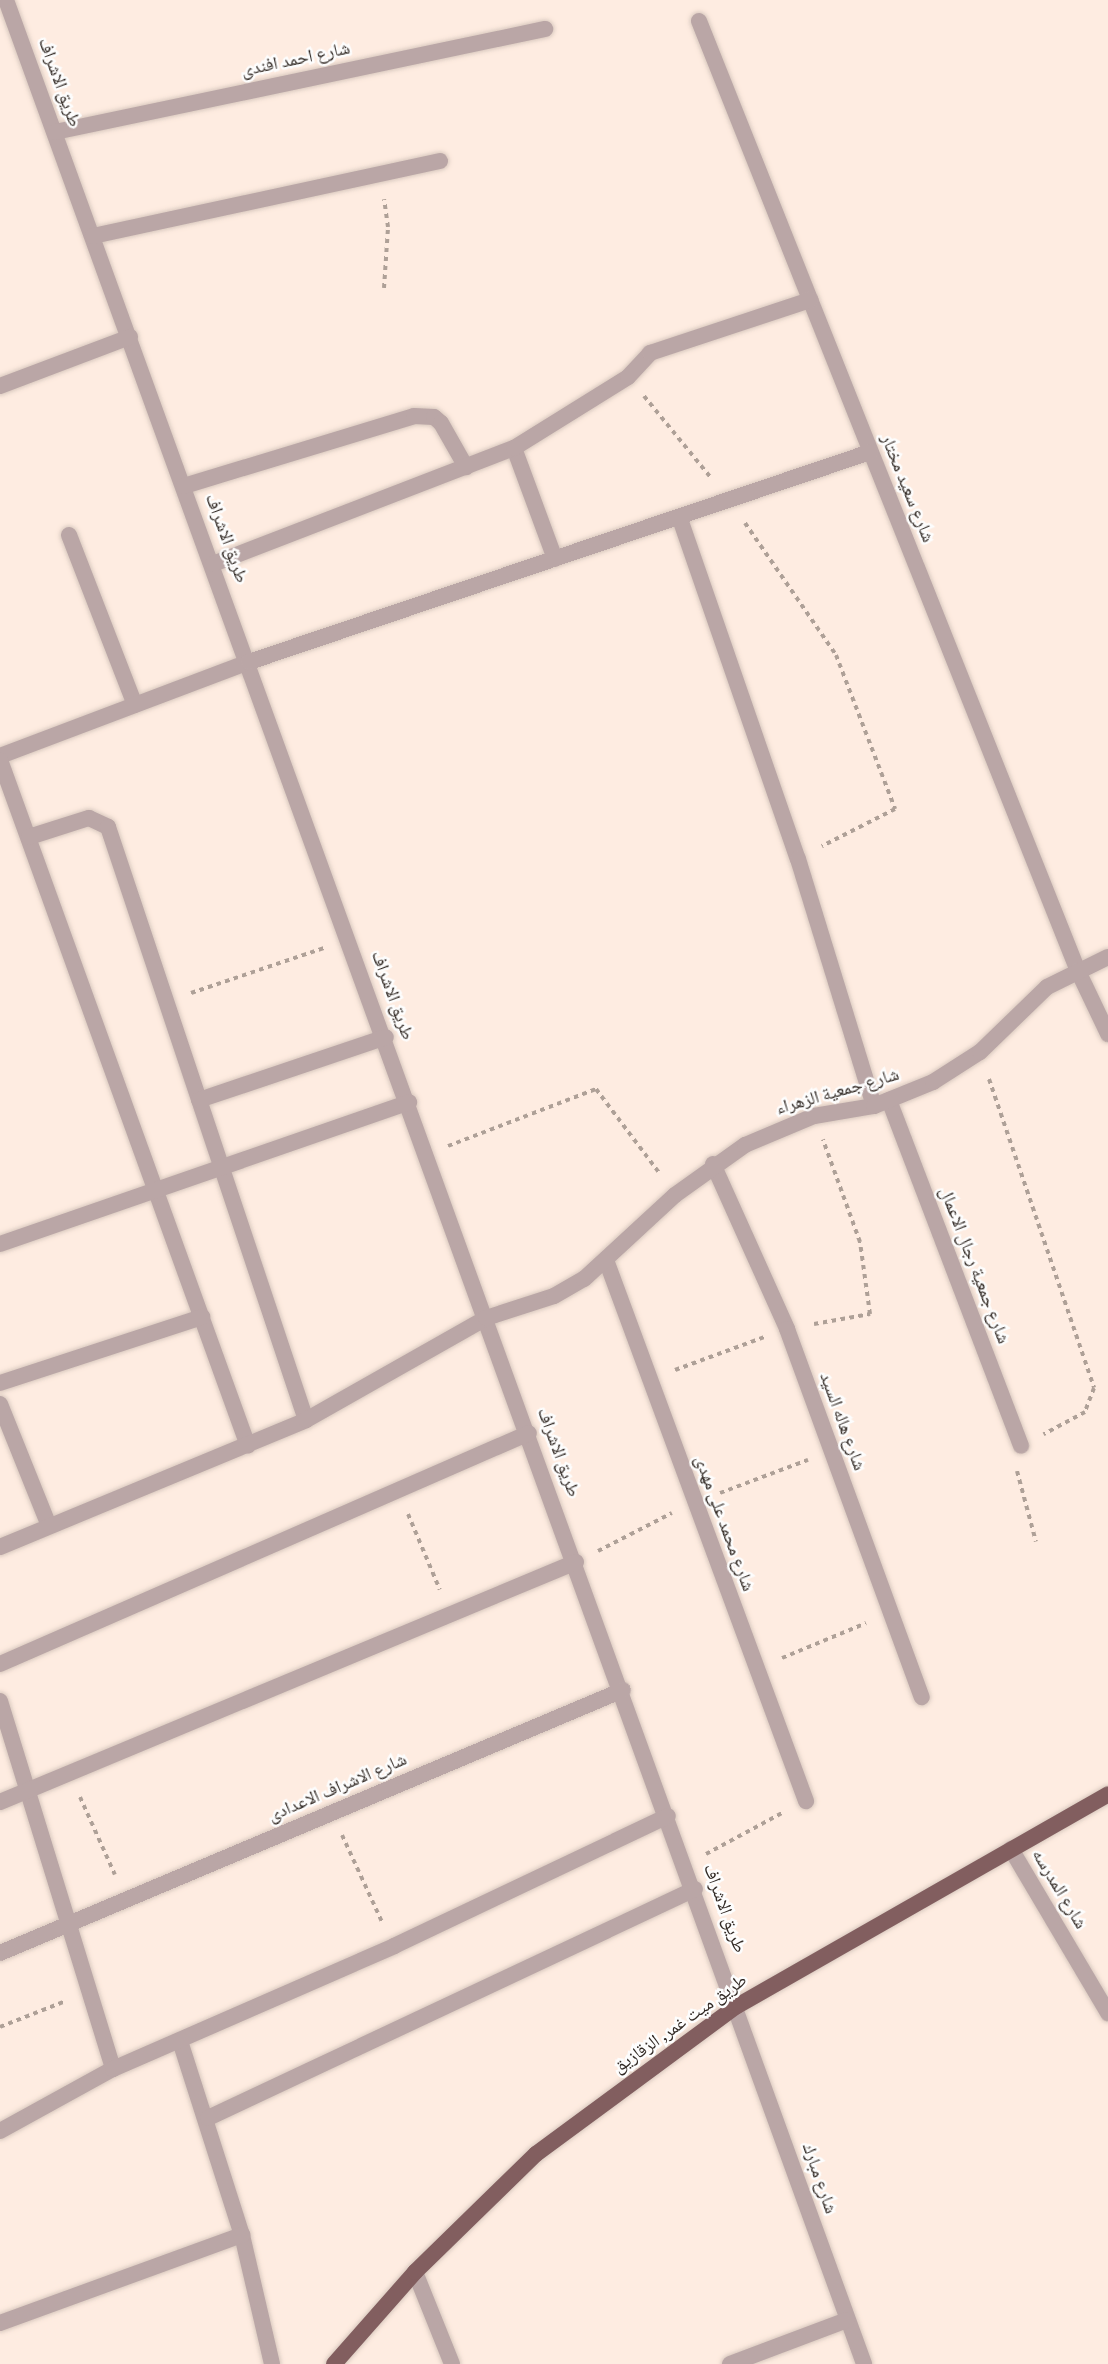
<!DOCTYPE html>
<meta charset="utf-8">
<style>
body{margin:0}
#map{position:relative;width:1108px;height:2364px;overflow:hidden;background:#feece1;font-family:Georgia,"Noto Naskh Arabic",serif}
div>[style]{position:absolute}
.path>*{height:4px;margin-top:-2px;transform-origin:0;background:repeating-linear-gradient(90deg,#aea097 0 4.5px,transparent 0 9px)}
.roads{filter:drop-shadow(0 0 2px #d9c9bf) drop-shadow(0 0 2px #d9c9bf)}
.minor>*{height:16px;margin:-8px;padding:0 8px;transform-origin:8px;border-radius:8px;background:#baa6a6}
.trunk>*{height:16px;margin:-8px;padding:0 8px;transform-origin:8px;border-radius:8px;background:#825e5f}
span{translate:-50% -50%;white-space:nowrap;text-align:center;line-height:1.15;-webkit-text-stroke:5px #fdfdfd;paint-order:stroke}
.street-label{font-size:18px;color:#322a25}
</style>
<div id="map">
<div class="path">
<i style="left:384px;top:288px;width:61px;rotate:-86.2deg"></i>
<i style="left:388px;top:227px;width:28px;rotate:-98deg"></i>
<i style="left:644px;top:396px;width:107px;rotate:50.7deg"></i>
<i style="left:745px;top:523px;width:160px;rotate:55.4deg"></i>
<i style="left:836px;top:655px;width:165px;rotate:69deg"></i>
<i style="left:895px;top:809px;width:82px;rotate:153.1deg"></i>
<i style="left:191px;top:993px;width:140px;rotate:-18.7deg"></i>
<i style="left:989px;top:1079px;width:326px;rotate:71.2deg"></i>
<i style="left:1094px;top:1388px;width:26px;rotate:111deg"></i>
<i style="left:1085px;top:1412px;width:47px;rotate:151.8deg"></i>
<i style="left:448px;top:1146px;width:159px;rotate:-21.1deg"></i>
<i style="left:596px;top:1089px;width:106px;rotate:53deg"></i>
<i style="left:814px;top:1324px;width:57px;rotate:-10.1deg"></i>
<i style="left:870px;top:1314px;width:73px;rotate:-97.9deg"></i>
<i style="left:860px;top:1242px;width:109px;rotate:-109.9deg"></i>
<i style="left:675px;top:1370px;width:95px;rotate:-20.3deg"></i>
<i style="left:1017px;top:1471px;width:73px;rotate:75deg"></i>
<i style="left:720px;top:1493px;width:94px;rotate:-20.6deg"></i>
<i style="left:408px;top:1514px;width:82px;rotate:67.2deg"></i>
<i style="left:598px;top:1551px;width:83px;rotate:-27.2deg"></i>
<i style="left:782px;top:1658px;width:91px;rotate:-22.6deg"></i>
<i style="left:80px;top:1797px;width:85px;rotate:65.8deg"></i>
<i style="left:342px;top:1835px;width:98px;rotate:65.3deg"></i>
<i style="left:706px;top:1854px;width:89px;rotate:-28.3deg"></i>
<i style="left:0;top:2027px;width:71px;rotate:-21.5deg"></i>
</div>
<div class="roads">
<div class="minor">
<i style="left:6px;top:0;width:2515px;rotate:70.05deg"></i>
<i style="left:699px;top:21px;width:1023px;rotate:68.25deg"></i>
<i style="left:1078px;top:971px;width:70px;rotate:64.5deg"></i>
<i style="left:55px;top:132px;width:501px;rotate:-11.87deg"></i>
<i style="left:93px;top:236px;width:355px;rotate:-12.2deg"></i>
<i style="left:0;top:386px;width:139px;rotate:-20.7deg"></i>
<i style="left:514px;top:448px;width:118px;rotate:69.7deg"></i>
<i style="left:184px;top:486px;width:240px;rotate:-16.9deg"></i>
<i style="left:414px;top:416px;width:20px;rotate:3deg"></i>
<i style="left:434px;top:417px;width:9px;rotate:41deg"></i>
<i style="left:441px;top:423px;width:51px;rotate:60.4deg"></i>
<i style="left:680px;top:519px;width:360px;rotate:70.9deg"></i>
<i style="left:798px;top:859px;width:258px;rotate:72.9deg"></i>
<i style="left:69px;top:535px;width:182px;rotate:68.8deg"></i>
<i style="left:213px;top:564px;width:323px;rotate:-21.1deg"></i>
<i style="left:514px;top:448px;width:134px;rotate:-31.9deg"></i>
<i style="left:628px;top:377px;width:33px;rotate:-47deg"></i>
<i style="left:650px;top:353px;width:169px;rotate:-18.3deg"></i>
<i style="left:0;top:756px;width:266px;rotate:-20.7deg"></i>
<i style="left:249px;top:662px;width:656px;rotate:-18.68deg"></i>
<i style="left:0;top:760px;width:729px;rotate:70.12deg"></i>
<i style="left:29px;top:837px;width:63px;rotate:-17.6deg"></i>
<i style="left:89px;top:818px;width:21px;rotate:25deg"></i>
<i style="left:108px;top:827px;width:625px;rotate:71.54deg"></i>
<i style="left:199px;top:1100px;width:197px;rotate:-18.6deg"></i>
<i style="left:889px;top:1100px;width:370px;rotate:69.1deg"></i>
<i style="left:713px;top:1164px;width:181px;rotate:65.8deg"></i>
<i style="left:787px;top:1329px;width:392px;rotate:69.9deg"></i>
<i style="left:0;top:1244px;width:433px;rotate:-19.1deg"></i>
<i style="left:606px;top:1260px;width:577px;rotate:69.71deg"></i>
<i style="left:0;top:1383px;width:213px;rotate:-18.1deg"></i>
<i style="left:0;top:1404px;width:131px;rotate:68.1deg"></i>
<i style="left:0;top:1547px;width:331px;rotate:-22.5deg"></i>
<i style="left:306px;top:1420px;width:207px;rotate:-29.5deg"></i>
<i style="left:486px;top:1318px;width:71px;rotate:-17.9deg"></i>
<i style="left:554px;top:1296px;width:34px;rotate:-30deg"></i>
<i style="left:584px;top:1279px;width:124px;rotate:-42.7deg"></i>
<i style="left:675px;top:1195px;width:86px;rotate:-35.5deg"></i>
<i style="left:745px;top:1145px;width:75px;rotate:-22.8deg"></i>
<i style="left:814px;top:1116px;width:61px;rotate:-9.5deg"></i>
<i style="left:874px;top:1106px;width:64px;rotate:-22.1deg"></i>
<i style="left:933px;top:1082px;width:56px;rotate:-32.6deg"></i>
<i style="left:980px;top:1052px;width:93px;rotate:-44.1deg"></i>
<i style="left:1047px;top:987px;width:68px;rotate:-26.2deg"></i>
<i style="left:0;top:1664px;width:577px;rotate:-23.59deg"></i>
<i style="left:0;top:1701px;width:385px;rotate:72.9deg"></i>
<i style="left:0;top:1802px;width:624px;rotate:-22.62deg"></i>
<i style="left:1011px;top:1849px;width:191px;rotate:59.4deg"></i>
<i style="left:0;top:1953px;width:676px;rotate:-22.89deg"></i>
<i style="left:180px;top:2041px;width:204px;rotate:72.3deg"></i>
<i style="left:242px;top:2235px;width:132px;rotate:76.9deg"></i>
<i style="left:208px;top:2118px;width:538px;rotate:-25.18deg"></i>
<i style="left:0;top:2131px;width:129px;rotate:-28.8deg"></i>
<i style="left:113px;top:2069px;width:307px;rotate:-23.6deg"></i>
<i style="left:394px;top:1946px;width:303px;rotate:-25.4deg"></i>
<i style="left:415px;top:2272px;width:99px;rotate:68.1deg"></i>
<i style="left:0;top:2323px;width:258px;rotate:-20deg"></i>
<i style="left:730px;top:2364px;width:125px;rotate:-20.6deg"></i>
</div>
<div class="trunk">
<i style="left:334px;top:2364px;width:123px;rotate:-48.6deg"></i>
<i style="left:415px;top:2272px;width:169px;rotate:-44.3deg"></i>
<i style="left:536px;top:2154px;width:250px;rotate:-36.4deg"></i>
<i style="left:737px;top:2006px;width:427px;rotate:-29.7deg"></i>
</div>
</div>
<div class="street-label">
<span style="left:296px;top:61px;rotate:-12deg">شارع احمد افندى</span>
<span style="left:58px;top:83px;rotate:70deg">طريق الاشراف</span>
<span style="left:906px;top:489px;rotate:68deg">شارع سعيد مختار</span>
<span style="left:225px;top:539px;rotate:70deg">طريق الاشراف</span>
<span style="left:391px;top:996px;rotate:70deg">طريق الاشراف</span>
<span style="left:838px;top:1093px;rotate:-16deg">شارع جمعية الزهراء</span>
<span style="left:973px;top:1266px;rotate:69deg">شارع جمعية رجال الاعمال</span>
<span style="left:841px;top:1422px;rotate:70deg">شارع هاله السيد</span>
<span style="left:557px;top:1453px;rotate:70deg">طريق الاشراف</span>
<span style="left:723px;top:1524px;rotate:70deg">شارع محمد على مهدى</span>
<span style="left:338px;top:1789px;rotate:-23deg">شارع الاشراف الاعدادى</span>
<span style="left:1058px;top:1890px;rotate:59deg">شارع المدرسه</span>
<span style="left:723px;top:1909px;rotate:70deg">طريق الاشراف</span>
<span style="left:681px;top:2025px;rotate:-35deg">طريق ميت غمر, الزقازيق</span>
<span style="left:818px;top:2179px;rotate:71deg">شارع مبارك</span>
</div>
</div>
